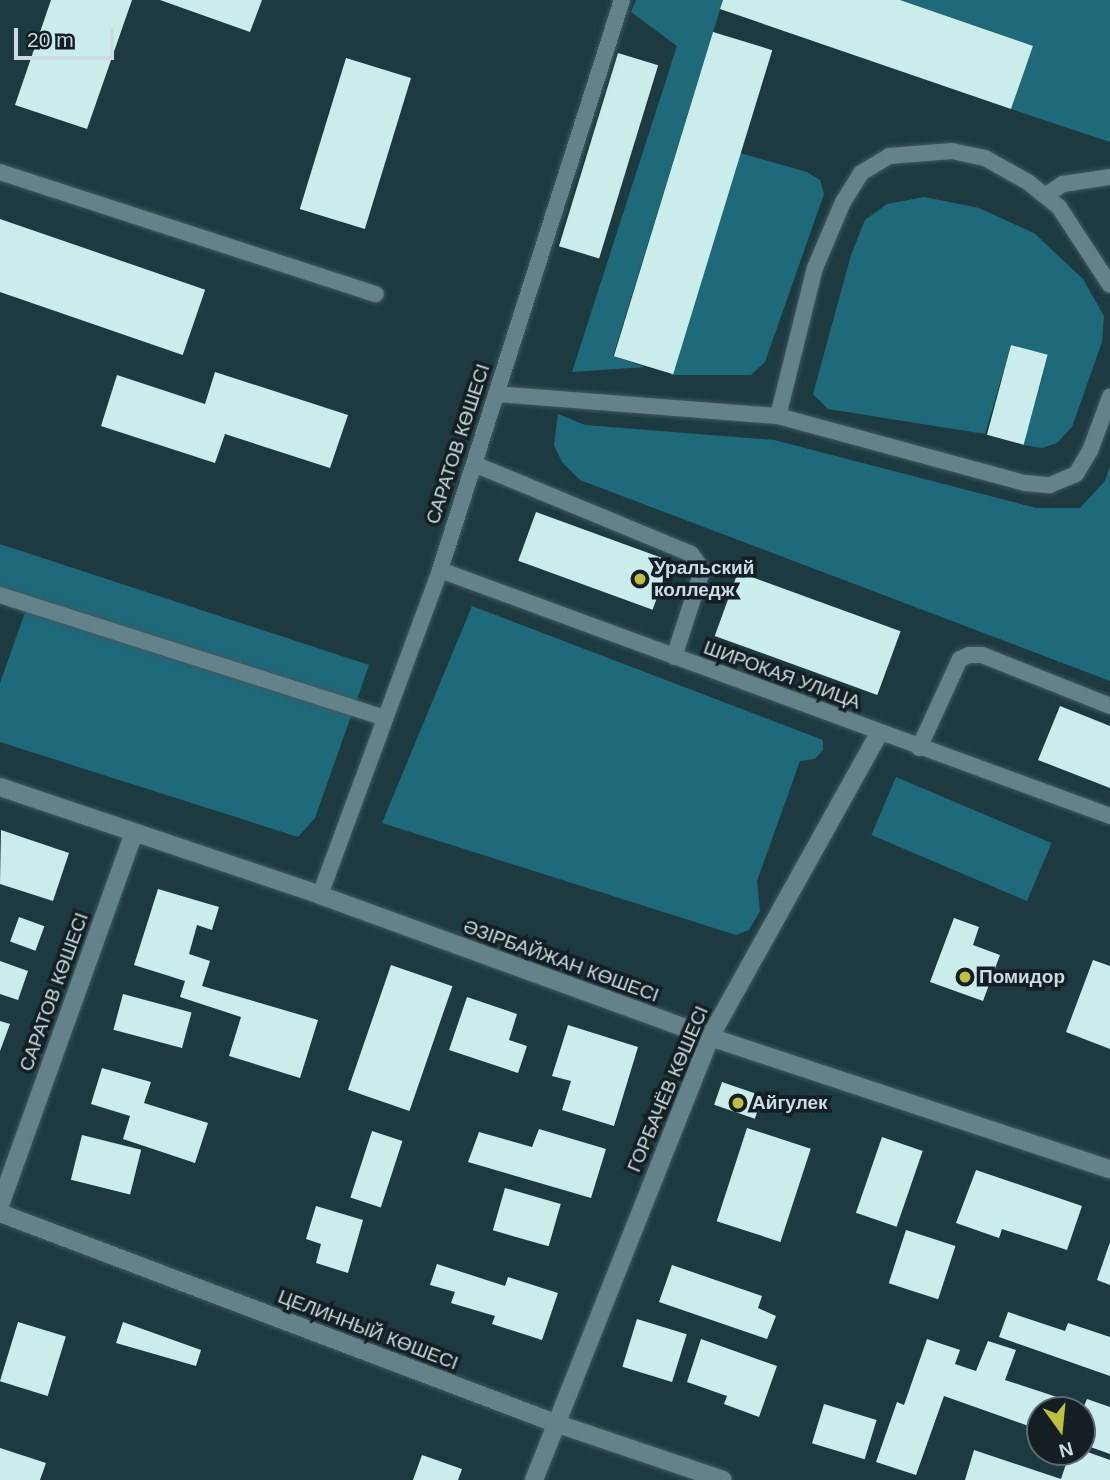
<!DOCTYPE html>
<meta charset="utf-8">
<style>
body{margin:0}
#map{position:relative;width:1110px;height:1480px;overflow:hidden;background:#1d3a41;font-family:Arial,sans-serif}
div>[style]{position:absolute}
.green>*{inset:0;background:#1e6a7a;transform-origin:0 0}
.building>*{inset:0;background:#caedeb;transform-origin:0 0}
.roads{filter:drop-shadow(0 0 2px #40595e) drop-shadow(0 0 2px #40595e)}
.lane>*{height:16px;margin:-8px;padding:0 8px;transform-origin:8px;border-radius:8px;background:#638289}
.street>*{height:18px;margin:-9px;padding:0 9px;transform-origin:9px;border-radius:9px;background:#638289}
.secondary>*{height:18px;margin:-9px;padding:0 9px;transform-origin:9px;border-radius:9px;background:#638289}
.dots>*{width:19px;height:19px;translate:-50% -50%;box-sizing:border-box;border:4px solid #131f22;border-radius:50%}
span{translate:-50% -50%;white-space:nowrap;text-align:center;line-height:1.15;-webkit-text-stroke:7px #131f22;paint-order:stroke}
.street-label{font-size:19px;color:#ccdce0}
.poi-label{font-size:19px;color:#ccdce0;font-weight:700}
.left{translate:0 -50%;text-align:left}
.north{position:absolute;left:1026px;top:1396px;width:70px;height:70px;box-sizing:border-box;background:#131f22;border:2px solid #5d6b6e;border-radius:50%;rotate:165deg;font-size:19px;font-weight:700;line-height:28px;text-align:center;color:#ccdce0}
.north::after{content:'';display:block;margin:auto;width:24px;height:32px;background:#bfbe41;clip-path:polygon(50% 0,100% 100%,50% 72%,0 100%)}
.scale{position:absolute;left:14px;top:28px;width:100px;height:32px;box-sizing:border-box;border:4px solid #ccdce0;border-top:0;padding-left:9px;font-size:21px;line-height:24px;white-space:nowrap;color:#ccdce0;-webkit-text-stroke:5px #131f22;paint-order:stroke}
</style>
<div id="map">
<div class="green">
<i style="clip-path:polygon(636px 0,723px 0,613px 356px,645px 367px,572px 372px,677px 46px,631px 12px)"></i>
<i style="clip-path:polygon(900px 0,1110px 0,1110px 142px,1011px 109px,1033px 46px)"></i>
<i style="clip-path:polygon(740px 153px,807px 172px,820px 180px,824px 194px,765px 362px,751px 375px,671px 375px)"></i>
<i style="clip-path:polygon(924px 197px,979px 208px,1034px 233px,1083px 279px,1104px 316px,1102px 342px,1072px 427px,1057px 443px,1042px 448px,1023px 445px,1048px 356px,1011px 345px,985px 434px,828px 409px,813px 394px,851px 255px,865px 220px,887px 204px)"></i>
<i style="clip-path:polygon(558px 414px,585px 425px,774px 440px,1036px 508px,1080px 508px,1105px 481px,1110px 466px,1110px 681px,580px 480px,562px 462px,554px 445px)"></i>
<i style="clip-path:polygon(0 544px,369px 665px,315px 818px,298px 837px,0 742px,0 683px,28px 604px,0 595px)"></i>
<i style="clip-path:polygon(472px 606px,823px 740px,823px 750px,815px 759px,800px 761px,757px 881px,760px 911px,749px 930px,736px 935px,382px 823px)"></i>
<i style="left:896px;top:777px;width:169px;height:63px;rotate:23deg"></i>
</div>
<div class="building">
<i style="clip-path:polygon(51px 0,132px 0,87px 129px,15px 105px)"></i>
<i style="clip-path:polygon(160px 0,262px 0,250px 32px)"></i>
<i style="clip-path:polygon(723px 0,900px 0,1033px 46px,1011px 109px,720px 9px)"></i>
<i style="left:713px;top:32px;width:62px;height:339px;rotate:17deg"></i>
<i style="left:618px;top:53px;width:42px;height:202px;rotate:17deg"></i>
<i style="left:346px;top:58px;width:68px;height:158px;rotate:17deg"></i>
<i style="left:0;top:219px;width:217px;height:69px;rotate:19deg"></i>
<i style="left:1011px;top:345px;width:38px;height:93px;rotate:15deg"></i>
<i style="clip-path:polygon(215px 372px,348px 415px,330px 468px,225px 434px,215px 463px,101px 426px,117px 375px,205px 404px)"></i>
<i style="left:536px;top:512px;width:143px;height:52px;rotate:20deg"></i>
<i style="left:738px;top:572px;width:173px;height:68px;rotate:20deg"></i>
<i style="clip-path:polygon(1060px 706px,1110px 726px,1110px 788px,1038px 760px)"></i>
<i style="clip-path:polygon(1px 830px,69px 853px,53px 901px,0 884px)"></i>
<i style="clip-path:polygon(158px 889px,219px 907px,212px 930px,197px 925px,189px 954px,210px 961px,202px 986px,318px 1020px,300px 1078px,229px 1056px,241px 1017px,180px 997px,185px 981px,134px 965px)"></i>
<i style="left:19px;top:917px;width:27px;height:26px;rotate:20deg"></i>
<i style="clip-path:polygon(954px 918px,979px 927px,973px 945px,1000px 955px,983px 1001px,930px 982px)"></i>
<i style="clip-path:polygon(1093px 960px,1110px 966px,1110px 1049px,1066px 1032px)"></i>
<i style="clip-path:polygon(0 961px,28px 971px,18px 1000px,0 994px)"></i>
<i style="left:391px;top:965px;width:65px;height:132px;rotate:19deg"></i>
<i style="left:123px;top:994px;width:71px;height:37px;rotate:15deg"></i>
<i style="clip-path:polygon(467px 997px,517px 1014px,509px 1040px,527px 1046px,518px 1073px,449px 1050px)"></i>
<i style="clip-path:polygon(0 1021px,10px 1024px,0 1051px)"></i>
<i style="clip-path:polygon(568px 1025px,638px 1047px,614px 1126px,562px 1110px,571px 1081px,552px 1076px)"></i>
<i style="clip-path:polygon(102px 1068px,151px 1082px,144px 1103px,208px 1123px,195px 1163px,123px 1139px,130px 1116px,91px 1104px)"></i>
<i style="left:722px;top:1082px;width:43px;height:24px;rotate:19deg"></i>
<i style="left:747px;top:1128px;width:67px;height:98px;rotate:18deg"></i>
<i style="clip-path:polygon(539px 1129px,606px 1149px,591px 1198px,468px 1162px,479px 1132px,532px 1147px)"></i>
<i style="left:372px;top:1131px;width:32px;height:70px;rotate:18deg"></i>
<i style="left:82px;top:1135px;width:61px;height:46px;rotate:14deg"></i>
<i style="left:882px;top:1137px;width:43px;height:80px;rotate:19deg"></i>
<i style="clip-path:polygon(976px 1170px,1082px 1206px,1067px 1250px,1002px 1229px,999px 1238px,956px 1223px)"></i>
<i style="left:505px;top:1188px;width:58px;height:44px;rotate:16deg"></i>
<i style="clip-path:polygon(316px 1206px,363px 1220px,348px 1273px,316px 1263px,321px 1244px,306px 1239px)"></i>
<i style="left:906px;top:1230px;width:52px;height:56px;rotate:18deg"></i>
<i style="clip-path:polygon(1110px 1242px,1110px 1285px,1097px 1280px)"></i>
<i style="clip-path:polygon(437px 1264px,505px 1286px,508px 1277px,558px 1293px,542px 1340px,492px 1324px,495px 1316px,451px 1303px,455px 1292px,430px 1285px)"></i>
<i style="clip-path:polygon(672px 1265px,762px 1296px,758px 1308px,776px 1316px,767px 1339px,659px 1302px)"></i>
<i style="clip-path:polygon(1008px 1312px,1065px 1331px,1068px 1323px,1110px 1337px,1110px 1376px,999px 1337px)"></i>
<i style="left:637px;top:1319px;width:52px;height:50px;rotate:17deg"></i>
<i style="left:18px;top:1322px;width:50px;height:62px;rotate:17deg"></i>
<i style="clip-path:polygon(123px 1322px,201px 1350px,196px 1366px,116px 1343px)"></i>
<i style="clip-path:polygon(701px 1339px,777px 1366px,759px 1417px,724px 1404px,727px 1396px,687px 1382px)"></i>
<i style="clip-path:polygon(927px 1339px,960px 1350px,955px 1364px,976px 1371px,988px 1341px,1016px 1350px,1005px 1380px,1084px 1406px,1087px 1399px,1110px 1407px,1110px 1454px,1082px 1444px,1082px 1410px,1040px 1410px,1040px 1430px,944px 1396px,916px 1475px,876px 1462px,897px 1402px,904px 1405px)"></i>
<i style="left:824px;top:1404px;width:55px;height:41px;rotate:17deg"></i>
<i style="clip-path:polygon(0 1448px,46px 1463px,40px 1480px,0 1480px)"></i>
<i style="clip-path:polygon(974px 1450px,1061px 1479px,1070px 1452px,1082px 1450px,1110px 1460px,1110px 1480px,965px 1480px)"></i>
<i style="clip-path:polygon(422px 1455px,462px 1469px,458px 1480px,413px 1480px)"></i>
</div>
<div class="roads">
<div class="lane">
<i style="left:0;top:172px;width:395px;rotate:18deg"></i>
<i style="left:1045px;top:196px;width:22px;rotate:-34deg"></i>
<i style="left:1063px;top:184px;width:48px;rotate:-8.5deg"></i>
<i style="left:496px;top:394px;width:283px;rotate:4.5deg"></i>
<i style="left:778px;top:416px;width:256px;rotate:15.2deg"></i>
<i style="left:1025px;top:483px;width:25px;rotate:5deg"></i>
<i style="left:1050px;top:485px;width:28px;rotate:-23deg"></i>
<i style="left:1076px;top:474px;width:27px;rotate:-59deg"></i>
<i style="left:1090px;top:451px;width:58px;rotate:-69.7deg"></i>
<i style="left:778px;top:416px;width:153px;rotate:-76deg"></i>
<i style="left:815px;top:268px;width:72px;rotate:-67deg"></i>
<i style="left:843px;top:202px;width:34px;rotate:-58deg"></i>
<i style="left:861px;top:173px;width:33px;rotate:-31deg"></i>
<i style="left:889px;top:156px;width:63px;rotate:-4.5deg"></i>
<i style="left:952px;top:151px;width:34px;rotate:12deg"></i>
<i style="left:985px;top:158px;width:49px;rotate:29.2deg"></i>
<i style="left:1028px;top:182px;width:40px;rotate:39deg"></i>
<i style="left:1059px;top:207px;width:93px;rotate:56.8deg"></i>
<i style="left:474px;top:464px;width:235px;rotate:22.5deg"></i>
<i style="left:691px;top:554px;width:14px;rotate:54deg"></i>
<i style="left:699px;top:565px;width:12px;rotate:85deg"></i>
<i style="left:700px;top:577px;width:84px;rotate:108deg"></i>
<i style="left:440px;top:570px;width:714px;rotate:20.16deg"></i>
<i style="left:0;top:595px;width:404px;rotate:17.7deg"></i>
<i style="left:919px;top:748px;width:98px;rotate:-65.3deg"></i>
<i style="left:960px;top:659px;width:10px;rotate:-24deg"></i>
<i style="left:969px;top:655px;width:13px"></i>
<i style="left:982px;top:655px;width:138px;rotate:21.7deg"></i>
<i style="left:320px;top:895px;width:346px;rotate:-69.7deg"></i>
<i style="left:440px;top:570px;width:598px;rotate:-72.29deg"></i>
</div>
<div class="street">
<i style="left:0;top:1205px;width:395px;rotate:-70.2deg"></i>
<i style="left:0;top:1213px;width:593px;rotate:20.73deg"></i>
<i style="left:555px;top:1423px;width:177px;rotate:18.7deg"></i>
<i style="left:534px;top:1480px;width:477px;rotate:-68.3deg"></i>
<i style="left:710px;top:1037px;width:348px;rotate:-60.9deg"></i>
</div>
<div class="secondary">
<i style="left:0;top:787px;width:338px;rotate:18.6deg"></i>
<i style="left:320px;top:895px;width:415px;rotate:20deg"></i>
<i style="left:710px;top:1037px;width:421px;rotate:18.3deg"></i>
</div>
</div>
<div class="dots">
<i style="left:640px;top:579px;background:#bfbe41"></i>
<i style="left:965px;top:977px;background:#bfbe41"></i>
<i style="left:738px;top:1103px;background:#bfbe41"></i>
</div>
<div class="street-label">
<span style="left:458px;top:444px;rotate:-72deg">САРАТОВ КӨШЕСІ</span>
<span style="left:782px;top:675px;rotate:20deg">ШИРОКАЯ УЛИЦА</span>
<span style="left:561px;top:961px;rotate:20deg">ӘЗІРБАЙЖАН КӨШЕСІ</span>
<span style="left:54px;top:992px;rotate:-70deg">САРАТОВ КӨШЕСІ</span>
<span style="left:668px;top:1089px;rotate:-67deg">ГОРБАЧЁВ КӨШЕСІ</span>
<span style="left:368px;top:1330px;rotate:21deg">ЦЕЛИННЫЙ КӨШЕСІ</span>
</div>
<div class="poi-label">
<span class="left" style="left:654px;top:579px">Уральский<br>колледж</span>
<span class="left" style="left:979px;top:977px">Помидор</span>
<span class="left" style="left:752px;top:1103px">Айгулек</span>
</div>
<div class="north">N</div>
<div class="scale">20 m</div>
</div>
